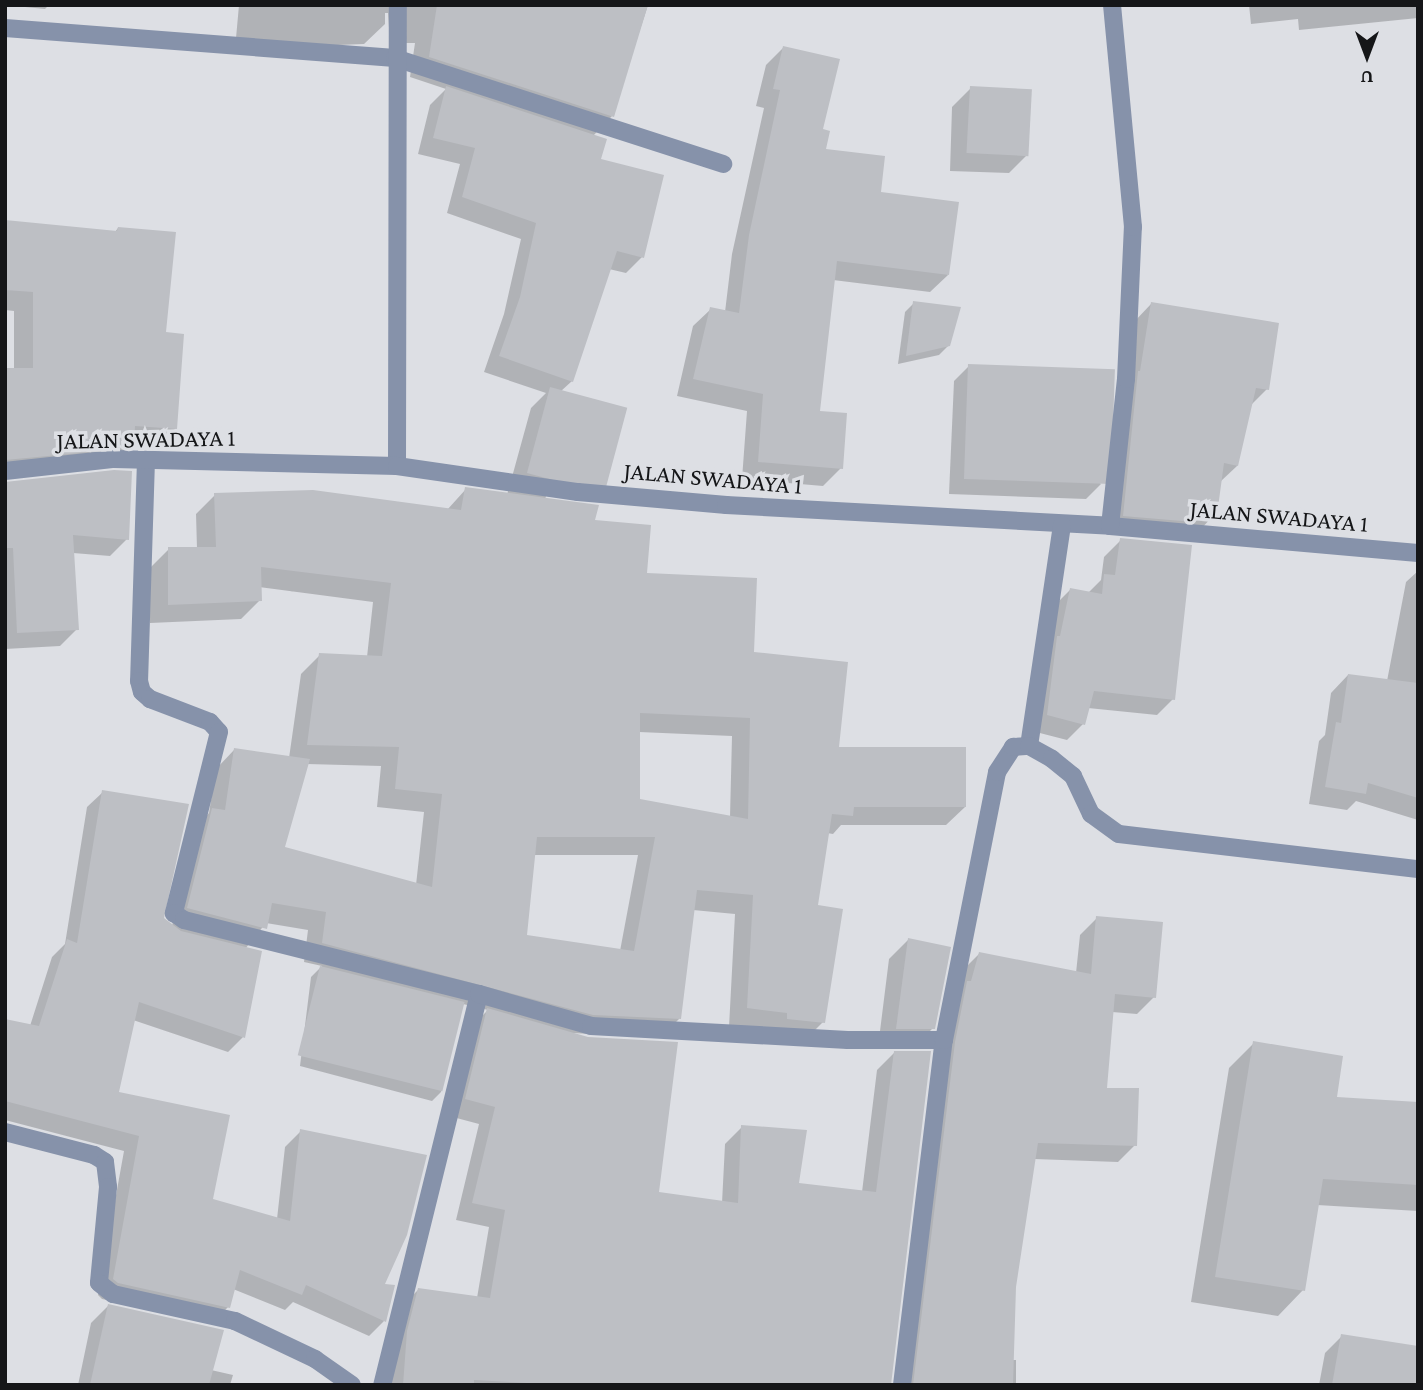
<!DOCTYPE html>
<style>
body{margin:0}
#map{position:relative;width:1423px;height:1390px;overflow:hidden;background:#dddfe4;font-family:"Crimson Pro",serif}
div>[style]{position:absolute}
.shadow>*{inset:0;background:#0003}
.building>*{inset:0;background:#bdbfc4;transform-origin:0 0}
.minor>*{height:18px;margin:-9px;padding:0 9px;transform-origin:9px;border-radius:9px;background:#8692aa}
span{translate:-50% -50%;white-space:nowrap;text-align:center;line-height:1.15;-webkit-text-stroke:7px #dddfe4;paint-order:stroke}
.street-label{font-size:24px;color:#151618}
.frame{position:absolute;inset:0;border:7px solid #151618;pointer-events:none}
.north{position:absolute;left:1332px;top:21px;width:70px;height:70px;-webkit-text-stroke:5px #dddfe4;paint-order:stroke;rotate:180deg;font-size:19px;font-weight:700;line-height:28px;text-align:center;color:#151618}
.north::after{content:'';display:block;margin:auto;width:24px;height:32px;background:#151618;clip-path:polygon(50% 0,100% 100%,50% 72%,0 100%)}
</style>
<div id="map">
<div class="shadow">
<i style="clip-path:polygon(5px 5px,49px 5px,45px 9px)"></i>
<i style="clip-path:polygon(75px 5px,160px 5px,158px 7px)"></i>
<i style="clip-path:polygon(evenodd,239px 5px,648px 5px,612px 116px,593px 136px,599px 160px,642px 257px,626px 273px,609px 269px,572px 381px,560px 392px,604px 482px,585px 501px,546px 496px,545px 500px,593px 522px,645px 574px,752px 654px,837px 748px,965px 807px,946px 825px,841px 825px,833px 834px,827px 833px,816px 907px,823px 1022px,804px 1041px,729px 1027px,735px 914px,693px 910px,679px 1019px,660px 1038px,573px 1033px,657px 1194px,722px 1203px,725px 1144px,742px 1127px,797px 1185px,862px 1192px,877px 1070px,894px 1053px,889px 1385px,387px 1385px,401px 1307px,418px 1290px,477px 1298px,489px 1227px,456px 1220px,479px 1124px,449px 1116px,471px 1027px,488px 1010px,463px 1004px,441px 1092px,432px 1101px,300px 1066px,311px 977px,322px 966px,304px 962px,308px 930px,266px 923px,245px 949px,243px 1037px,228px 1052px,133px 1020px,117px 1093px,211px 1200px,277px 1219px,285px 1147px,301px 1131px,382px 1286px,384px 1321px,369px 1336px,293px 1302px,285px 1310px,233px 1289px,228px 1307px,213px 1323px,102px 1299px,98px 1295px,124px 1151px,5px 1120px,5px 1021px,30px 1026px,52px 957px,65px 944px,87px 807px,103px 792px,162px 918px,172px 926px,194px 829px,209px 813px,216px 769px,234px 750px,289px 758px,301px 674px,320px 655px,367px 657px,373px 602px,259px 587px,260px 600px,241px 619px,150px 623px,150px 568px,169px 549px,197px 549px,196px 514px,215px 495px,447px 510px,466px 489px,507px 495px,531px 408px,546px 393px,484px 372px,504px 314px,521px 239px,447px 213px,460px 164px,418px 154px,430px 105px,446px 89px,410px 77px,415px 43px,390px 43px,388px 13px,385px 13px,385px 24px,364px 44px,235px 49px,239px 5px,639px 732px,732px 736px,730px 817px,639px 801px,639px 732px,239px 5px,307px 764px,381px 766px,377px 807px,424px 812px,416px 885px,283px 848px,307px 764px,239px 5px,533px 855px,638px 855px,620px 951px,525px 937px,533px 855px)"></i>
<i style="clip-path:polygon(1249px 5px,1418px 5px,1418px 18px,1299px 30px,1298px 19px,1251px 24px)"></i>
<i style="clip-path:polygon(783px 48px,821px 131px,824px 150px,879px 194px,948px 275px,930px 292px,833px 280px,818px 413px,841px 468px,823px 486px,742px 479px,747px 411px,677px 396px,693px 326px,711px 309px,725px 312px,732px 254px,764px 108px,756px 106px,766px 65px)"></i>
<i style="clip-path:polygon(971px 88px,1028px 154px,1009px 173px,950px 171px,952px 107px)"></i>
<i style="clip-path:polygon(5px 221px,115px 232px,118px 228px,165px 334px,176px 428px,157px 447px,132px 445px,113px 466px,5px 477px,5px 370px,14px 370px,14px 311px,5px 310px)"></i>
<i style="clip-path:polygon(914px 303px,949px 345px,939px 355px,898px 364px,905px 312px)"></i>
<i style="clip-path:polygon(1151px 304px,1267px 389px,1250px 406px,1237px 466px,1220px 482px,1215px 514px,1197px 533px,1106px 533px,1133px 323px)"></i>
<i style="clip-path:polygon(969px 366px,1101px 484px,1086px 499px,949px 494px,954px 381px)"></i>
<i style="clip-path:polygon(5px 483px,127px 539px,110px 556px,73px 553px,77px 629px,60px 646px,5px 649px)"></i>
<i style="clip-path:polygon(1121px 540px,1173px 699px,1157px 715px,1088px 708px,1083px 724px,1067px 740px,1032px 731px,1054px 606px,1070px 590px,1088px 593px,1101px 580px,1104px 557px)"></i>
<i style="clip-path:polygon(1418px 571px,1418px 820px,1356px 801px,1347px 810px,1309px 804px,1319px 741px,1325px 735px,1331px 693px,1348px 675px,1387px 681px,1406px 582px)"></i>
<i style="clip-path:polygon(1097px 918px,1154px 997px,1137px 1014px,1112px 1012px,1105px 1089px,1135px 1145px,1118px 1162px,1034px 1159px,1015px 1287px,1012px 1360px,1016px 1360px,1016px 1385px,899px 1385px,962px 971px,979px 954px,1076px 973px,1080px 935px)"></i>
<i style="clip-path:polygon(908px 940px,933px 1028px,914px 1047px,878px 1047px,889px 959px)"></i>
<i style="clip-path:polygon(1254px 1043px,1335px 1099px,1418px 1104px,1418px 1211px,1317px 1205px,1303px 1290px,1278px 1316px,1191px 1302px,1229px 1068px)"></i>
<i style="clip-path:polygon(108px 1306px,211px 1370px,233px 1375px,230px 1385px,78px 1385px,91px 1323px)"></i>
<i style="clip-path:polygon(1342px 1336px,1418px 1385px,1319px 1385px,1325px 1353px)"></i>
</div>
<div class="building">
<i style="clip-path:polygon(437px 5px,648px 5px,614px 117px,429px 57px)"></i>
<i style="clip-path:polygon(783px 46px,840px 59px,823px 129px,830px 131px,826px 149px,885px 156px,881px 192px,959px 202px,949px 275px,837px 261px,820px 411px,847px 413px,843px 469px,758px 462px,763px 394px,693px 379px,710px 307px,739px 313px,749px 235px,780px 90px,773px 89px)"></i>
<i style="clip-path:polygon(446px 86px,607px 139px,601px 159px,664px 175px,644px 258px,617px 251px,573px 382px,499px 356px,520px 297px,536px 223px,462px 197px,475px 148px,433px 138px)"></i>
<i style="left:970px;top:86px;width:62px;height:67px;rotate:3deg"></i>
<i style="clip-path:polygon(5px 220px,117px 231px,118px 227px,176px 232px,166px 332px,184px 334px,177px 429px,135px 426px,134px 448px,5px 460px,5px 368px,33px 368px,33px 292px,5px 290px)"></i>
<i style="clip-path:polygon(913px 301px,961px 307px,950px 346px,906px 356px)"></i>
<i style="clip-path:polygon(1151px 302px,1279px 323px,1269px 390px,1256px 388px,1238px 466px,1224px 463px,1217px 515px,1195px 513px,1194px 522px,1123px 516px,1138px 371px,1140px 371px)"></i>
<i style="left:968px;top:364px;width:147px;height:115px;rotate:2deg"></i>
<i style="left:550px;top:387px;width:80px;height:89px;rotate:15deg"></i>
<i style="clip-path:polygon(114px 470px,132px 471px,129px 540px,73px 535px,79px 630px,17px 633px,13px 548px,7px 548px,5px 528px,5px 482px)"></i>
<i style="clip-path:polygon(evenodd,465px 487px,599px 505px,595px 520px,651px 525px,647px 573px,757px 578px,754px 652px,848px 662px,839px 747px,966px 747px,966px 807px,854px 807px,853px 816px,832px 814px,818px 905px,843px 909px,825px 1023px,787px 1019px,787px 1013px,747px 1008px,753px 895px,697px 890px,681px 1019px,593px 1015px,322px 943px,326px 912px,272px 903px,267px 929px,187px 908px,212px 808px,225px 810px,234px 748px,310px 759px,285px 847px,432px 887px,442px 794px,395px 789px,399px 747px,307px 745px,319px 653px,382px 656px,391px 583px,261px 567px,262px 601px,168px 605px,168px 547px,216px 547px,214px 493px,313px 490px,461px 510px,465px 487px,640px 713px,750px 718px,748px 819px,640px 799px,640px 713px,465px 487px,537px 837px,655px 837px,634px 951px,527px 935px,537px 837px)"></i>
<i style="clip-path:polygon(1120px 538px,1192px 545px,1175px 700px,1094px 691px,1085px 725px,1047px 715px,1057px 636px,1060px 636px,1070px 588px,1102px 594px,1104px 574px,1115px 575px)"></i>
<i style="clip-path:polygon(1348px 674px,1418px 683px,1418px 798px,1368px 783px,1366px 794px,1325px 787px,1336px 722px,1341px 723px)"></i>
<i style="clip-path:polygon(102px 790px,189px 804px,164px 918px,181px 931px,262px 951px,245px 1038px,139px 1002px,119px 1092px,230px 1115px,213px 1199px,290px 1221px,300px 1129px,427px 1155px,407px 1235px,385px 1284px,395px 1285px,386px 1322px,306px 1285px,302px 1295px,240px 1270px,230px 1308px,118px 1283px,113px 1279px,139px 1136px,5px 1101px,5px 1019px,39px 1026px,67px 939px,77px 943px)"></i>
<i style="clip-path:polygon(1096px 916px,1163px 922px,1156px 998px,1115px 994px,1107px 1088px,1139px 1088px,1137px 1146px,1038px 1143px,1016px 1287px,1013px 1385px,913px 1385px,955px 1042px,967px 981px,971px 981px,979px 952px,1091px 974px)"></i>
<i style="clip-path:polygon(908px 938px,951px 947px,935px 1029px,896px 1029px)"></i>
<i style="left:320px;top:966px;width:149px;height:92px;rotate:14deg"></i>
<i style="clip-path:polygon(487px 1008px,588px 1037px,678px 1042px,659px 1192px,738px 1203px,741px 1125px,807px 1130px,799px 1183px,876px 1192px,894px 1051px,931px 1051px,891px 1385px,563px 1385px,474px 1380px,474px 1385px,403px 1385px,407px 1331px,418px 1288px,490px 1298px,505px 1210px,472px 1203px,495px 1107px,465px 1099px)"></i>
<i style="clip-path:polygon(1253px 1041px,1343px 1056px,1337px 1097px,1418px 1102px,1418px 1185px,1323px 1179px,1305px 1291px,1215px 1277px)"></i>
<i style="clip-path:polygon(108px 1304px,224px 1330px,209px 1385px,90px 1385px)"></i>
<i style="clip-path:polygon(1341px 1334px,1418px 1346px,1418px 1385px,1332px 1385px)"></i>
</div>
<div class="minor">
<i style="left:5px;top:28px;width:391px;rotate:4.4deg"></i>
<i style="left:395px;top:58px;width:345px;rotate:17.9deg"></i>
<i style="left:146px;top:460px;width:221px;rotate:91.8deg"></i>
<i style="left:139px;top:681px;width:11px;rotate:75deg"></i>
<i style="left:142px;top:692px;width:11px;rotate:41deg"></i>
<i style="left:150px;top:699px;width:64px;rotate:21deg"></i>
<i style="left:210px;top:722px;width:13px;rotate:48deg"></i>
<i style="left:219px;top:732px;width:187px;rotate:104deg"></i>
<i style="left:174px;top:913px;width:12px;rotate:35deg"></i>
<i style="left:184px;top:920px;width:304px;rotate:14.1deg"></i>
<i style="left:479px;top:994px;width:403px;rotate:103.9deg"></i>
<i style="left:397px;top:466px;width:461px;rotate:-89.9deg"></i>
<i style="left:5px;top:471px;width:110px;rotate:-6.3deg"></i>
<i style="left:114px;top:459px;width:283px;rotate:1.4deg"></i>
<i style="left:397px;top:466px;width:183px;rotate:8.2deg"></i>
<i style="left:578px;top:492px;width:149px;rotate:5deg"></i>
<i style="left:726px;top:505px;width:385px;rotate:3.1deg"></i>
<i style="left:1110px;top:526px;width:309px;rotate:5deg"></i>
<i style="left:1110px;top:526px;width:148px;rotate:-83.8deg"></i>
<i style="left:1126px;top:379px;width:152px;rotate:-87.4deg"></i>
<i style="left:1133px;top:227px;width:223px;rotate:-95.4deg"></i>
<i style="left:1029px;top:746px;width:223px;rotate:-81.5deg"></i>
<i style="left:479px;top:994px;width:116px;rotate:15.9deg"></i>
<i style="left:591px;top:1026px;width:257px;rotate:3.1deg"></i>
<i style="left:848px;top:1040px;width:96px"></i>
<i style="left:5px;top:1132px;width:92px;rotate:14.5deg"></i>
<i style="left:94px;top:1155px;width:13px;rotate:32deg"></i>
<i style="left:105px;top:1162px;width:25px;rotate:83deg"></i>
<i style="left:108px;top:1187px;width:96px;rotate:95.4deg"></i>
<i style="left:99px;top:1283px;width:18px;rotate:38deg"></i>
<i style="left:113px;top:1294px;width:125px;rotate:12.5deg"></i>
<i style="left:235px;top:1321px;width:89px;rotate:25.4deg"></i>
<i style="left:315px;top:1359px;width:45px;rotate:35.1deg"></i>
<i style="left:902px;top:1385px;width:348px;rotate:-83.1deg"></i>
<i style="left:944px;top:1040px;width:273px;rotate:-78.8deg"></i>
<i style="left:997px;top:772px;width:30px;rotate:-57deg"></i>
<i style="left:1013px;top:747px;width:16px;rotate:-4deg"></i>
<i style="left:1029px;top:746px;width:26px;rotate:29deg"></i>
<i style="left:1052px;top:759px;width:27px;rotate:39deg"></i>
<i style="left:1073px;top:776px;width:42px;rotate:64.7deg"></i>
<i style="left:1091px;top:814px;width:34px;rotate:36deg"></i>
<i style="left:1119px;top:834px;width:301px;rotate:6.7deg"></i>
</div>
<div class="street-label">
<span style="left:146px;top:439px;rotate:-1deg">JALAN SWADAYA 1</span>
<span style="left:713px;top:478px;rotate:5deg">JALAN SWADAYA 1</span>
<span style="left:1279px;top:516px;rotate:5deg">JALAN SWADAYA 1</span>
</div>
<div class="frame"></div>
<div class="north">U</div>
</div>
